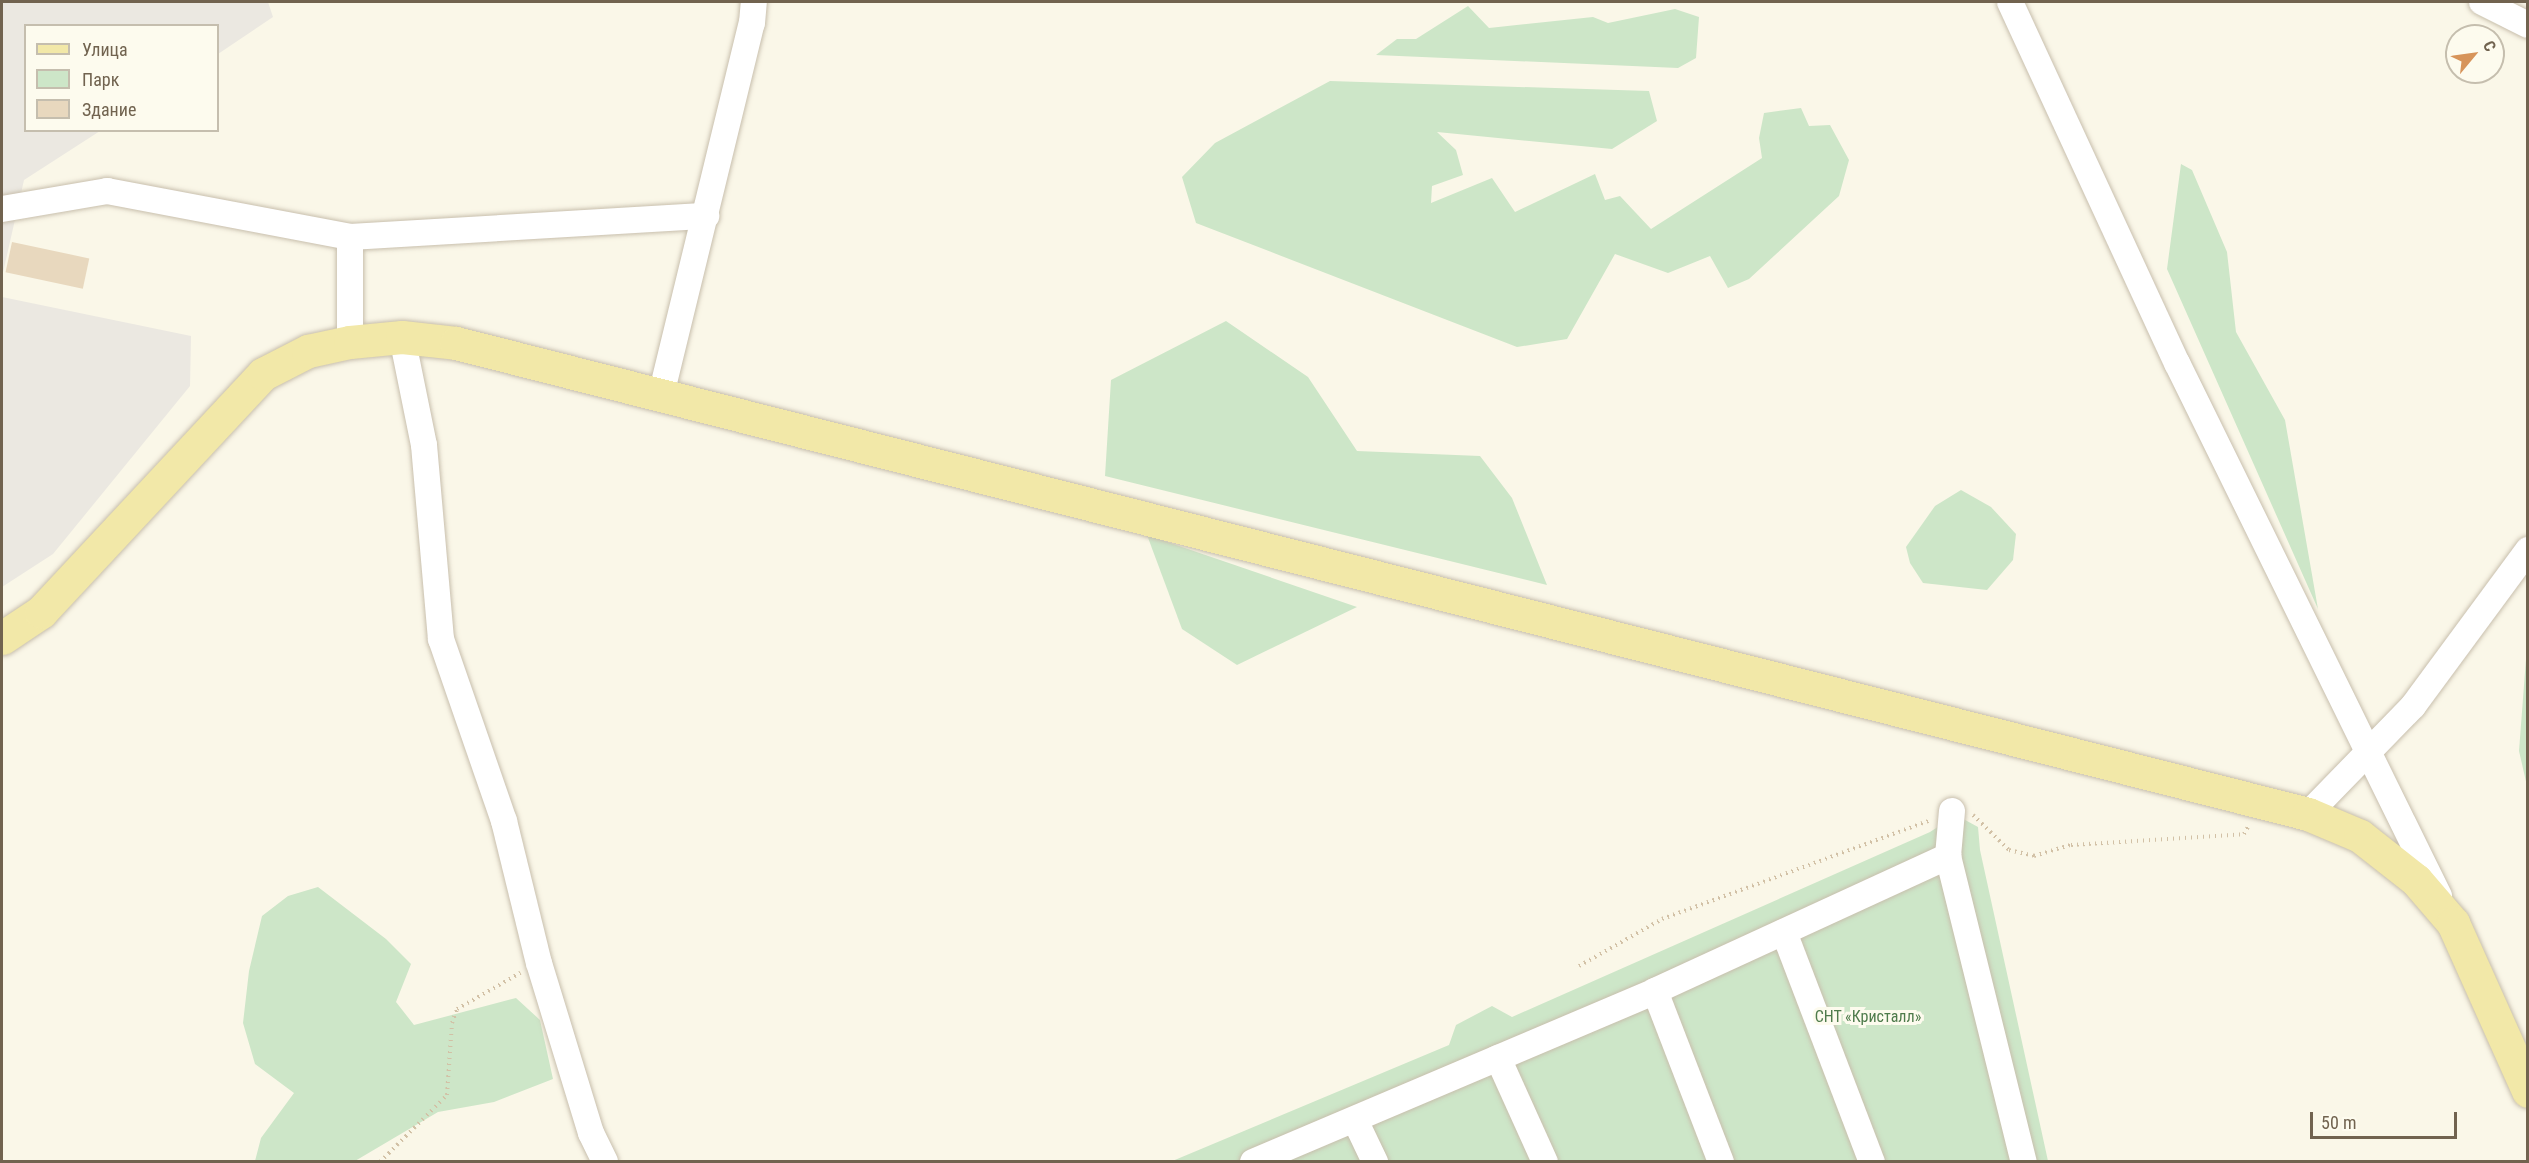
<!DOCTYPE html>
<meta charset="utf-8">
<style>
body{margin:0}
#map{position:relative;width:2529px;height:1163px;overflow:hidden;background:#faf7e8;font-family:"Roboto Condensed",sans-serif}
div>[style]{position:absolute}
.industrial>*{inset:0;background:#ebe8e1}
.green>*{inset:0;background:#cde6c8}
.building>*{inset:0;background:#e8d8be;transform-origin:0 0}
.path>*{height:4px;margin-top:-2px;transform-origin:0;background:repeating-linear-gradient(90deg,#d2c1a6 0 1.5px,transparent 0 6px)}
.roads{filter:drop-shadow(0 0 2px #c8bfad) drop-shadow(0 0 2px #c8bfad)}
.minor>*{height:26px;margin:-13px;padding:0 13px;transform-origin:13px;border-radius:13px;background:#fff}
.major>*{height:33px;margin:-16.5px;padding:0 16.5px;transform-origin:16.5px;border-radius:16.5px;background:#f2e8a8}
span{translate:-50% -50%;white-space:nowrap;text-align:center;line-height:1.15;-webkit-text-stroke:6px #fdfbee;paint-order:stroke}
.park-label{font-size:16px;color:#4e7b4b}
.frame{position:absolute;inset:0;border:3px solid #71634f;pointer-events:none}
.legend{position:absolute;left:24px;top:24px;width:195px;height:108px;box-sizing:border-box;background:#fdfbee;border:2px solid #c5beae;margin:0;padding:8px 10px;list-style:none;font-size:18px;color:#71634f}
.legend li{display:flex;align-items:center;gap:12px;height:30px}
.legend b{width:30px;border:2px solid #c5beae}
.north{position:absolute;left:2445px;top:24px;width:60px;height:60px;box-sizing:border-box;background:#fdfbee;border:2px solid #c5beae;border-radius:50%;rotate:61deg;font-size:16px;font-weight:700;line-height:24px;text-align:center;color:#71634f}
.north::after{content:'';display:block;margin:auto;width:21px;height:27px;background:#d7945a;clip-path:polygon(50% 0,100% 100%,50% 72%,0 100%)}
.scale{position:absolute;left:2310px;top:1112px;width:147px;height:27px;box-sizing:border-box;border:3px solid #71634f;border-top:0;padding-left:8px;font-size:18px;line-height:21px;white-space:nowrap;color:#71634f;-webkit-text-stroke:4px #fdfbee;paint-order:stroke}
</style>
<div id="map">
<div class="industrial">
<i style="clip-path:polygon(2px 2px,268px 2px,273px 17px,218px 54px,218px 26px,26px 26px,26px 130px,100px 131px,24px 180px,2px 277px)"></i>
<i style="clip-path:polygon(2px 297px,191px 336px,190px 386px,53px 554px,2px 587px)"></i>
</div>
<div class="green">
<i style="clip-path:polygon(1468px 6px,1489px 28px,1593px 17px,1608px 23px,1675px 9px,1699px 17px,1696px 58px,1678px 68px,1376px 55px,1397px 39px,1416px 39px)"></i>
<i style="clip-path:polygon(1330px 81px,1649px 91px,1657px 121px,1612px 149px,1437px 132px,1456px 150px,1463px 175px,1432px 186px,1431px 203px,1492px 178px,1515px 212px,1595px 174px,1605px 200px,1620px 196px,1651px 229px,1762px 158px,1759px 138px,1764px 113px,1801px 108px,1809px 126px,1830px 125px,1849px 160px,1839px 196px,1749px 279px,1728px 288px,1710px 256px,1668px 273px,1615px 254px,1567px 339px,1517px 347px,1196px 223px,1182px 177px,1215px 143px)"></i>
<i style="clip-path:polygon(2181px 164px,2192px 170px,2227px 252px,2236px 332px,2285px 420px,2318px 609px,2167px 269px)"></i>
<i style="clip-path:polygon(1226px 321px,1308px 377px,1357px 451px,1480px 456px,1512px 498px,1547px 585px,1105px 476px,1111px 380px)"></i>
<i style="clip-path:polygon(1961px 490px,1991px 507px,2016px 534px,2013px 560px,1987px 590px,1923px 583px,1910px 563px,1906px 547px,1935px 506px)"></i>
<i style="clip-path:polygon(1147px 535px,1357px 607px,1237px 665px,1182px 629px)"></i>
<i style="clip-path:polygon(2527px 646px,2528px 646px,2527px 786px,2519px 751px)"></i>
<i style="clip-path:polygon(1956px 815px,1978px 827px,1980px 850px,2048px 1161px,1170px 1162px,1449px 1045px,1456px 1025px,1492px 1006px,1512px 1017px,1930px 832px)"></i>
<i style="clip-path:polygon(318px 887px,386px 939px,411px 964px,396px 1002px,414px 1025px,516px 998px,540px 1020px,553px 1079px,494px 1102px,438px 1112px,355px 1161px,255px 1161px,261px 1138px,294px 1093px,255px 1064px,243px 1023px,249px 971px,262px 916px,288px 896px)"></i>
</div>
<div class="building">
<i style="left:12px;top:242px;width:79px;height:31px;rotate:12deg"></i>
</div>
<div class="path">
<i style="left:1973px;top:815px;width:50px;rotate:44.2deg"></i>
<i style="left:2009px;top:850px;width:26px;rotate:13deg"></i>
<i style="left:2034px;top:856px;width:39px;rotate:-17deg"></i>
<i style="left:2071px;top:845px;width:173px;rotate:-3.6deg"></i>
<i style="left:2244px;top:834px;width:10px;rotate:-61deg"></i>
<i style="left:1579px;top:966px;width:95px;rotate:-29.5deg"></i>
<i style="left:1662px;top:919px;width:284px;rotate:-20.2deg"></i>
<i style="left:380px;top:1162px;width:95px;rotate:-45deg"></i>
<i style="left:447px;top:1095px;width:72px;rotate:-86deg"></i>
<i style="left:452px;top:1023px;width:15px;rotate:-70deg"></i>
<i style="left:457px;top:1009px;width:73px;rotate:-29.7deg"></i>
</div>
<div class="roads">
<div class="minor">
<i style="left:2010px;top:2px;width:398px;rotate:65.2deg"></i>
<i style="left:2177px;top:363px;width:594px;rotate:63.82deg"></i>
<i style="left:2482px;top:2px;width:51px;rotate:26.6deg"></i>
<i style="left:2px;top:209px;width:107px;rotate:-9.7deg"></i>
<i style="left:107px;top:191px;width:247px;rotate:10.7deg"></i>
<i style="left:350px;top:237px;width:357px;rotate:-3.4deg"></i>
<i style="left:402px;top:337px;width:110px;rotate:78.5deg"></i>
<i style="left:424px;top:445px;width:195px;rotate:85deg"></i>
<i style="left:441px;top:639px;width:193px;rotate:70.9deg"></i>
<i style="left:504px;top:821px;width:146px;rotate:76.2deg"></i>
<i style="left:539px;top:963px;width:178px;rotate:73deg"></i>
<i style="left:591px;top:1133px;width:32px;rotate:64deg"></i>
<i style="left:350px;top:342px;width:105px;rotate:-90deg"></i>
<i style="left:661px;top:395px;width:383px;rotate:-76.3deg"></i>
<i style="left:752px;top:23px;width:21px;rotate:-85deg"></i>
<i style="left:1952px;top:811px;width:45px;rotate:95.1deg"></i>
<i style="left:1948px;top:856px;width:315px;rotate:76.1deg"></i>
<i style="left:2308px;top:814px;width:151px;rotate:-45.8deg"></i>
<i style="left:2413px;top:706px;width:194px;rotate:-53.6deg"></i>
<i style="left:1784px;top:932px;width:246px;rotate:69.1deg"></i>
<i style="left:1655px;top:991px;width:183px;rotate:68.9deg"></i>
<i style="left:1498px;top:1058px;width:114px;rotate:65.7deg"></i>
<i style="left:1355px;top:1120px;width:47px;rotate:64.5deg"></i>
<i style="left:1253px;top:1162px;width:437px;rotate:-23deg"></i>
<i style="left:1655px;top:991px;width:323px;rotate:-24.7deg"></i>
</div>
<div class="major">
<i style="left:2px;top:638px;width:47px;rotate:-33.7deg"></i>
<i style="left:41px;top:612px;width:325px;rotate:-47deg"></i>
<i style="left:263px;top:374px;width:51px;rotate:-27.1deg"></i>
<i style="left:308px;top:351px;width:43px;rotate:-12.1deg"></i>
<i style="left:350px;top:342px;width:52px;rotate:-5.5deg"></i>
<i style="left:402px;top:337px;width:54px;rotate:6.3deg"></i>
<i style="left:456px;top:343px;width:1911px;rotate:14.27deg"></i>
<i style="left:2308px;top:814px;width:56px;rotate:22.9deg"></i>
<i style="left:2360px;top:836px;width:71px;rotate:38.2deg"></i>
<i style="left:2416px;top:880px;width:57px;rotate:49.3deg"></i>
<i style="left:2453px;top:923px;width:184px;rotate:65.9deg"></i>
</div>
</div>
<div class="park-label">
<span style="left:1868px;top:1017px">СНТ «Кристалл»</span>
</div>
<div class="frame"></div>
<ul class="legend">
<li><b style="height:8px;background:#f2e8a8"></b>Улица</li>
<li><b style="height:16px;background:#cde6c8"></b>Парк</li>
<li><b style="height:16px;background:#e8d8be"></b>Здание</li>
</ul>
<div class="north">С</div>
<div class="scale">50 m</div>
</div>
